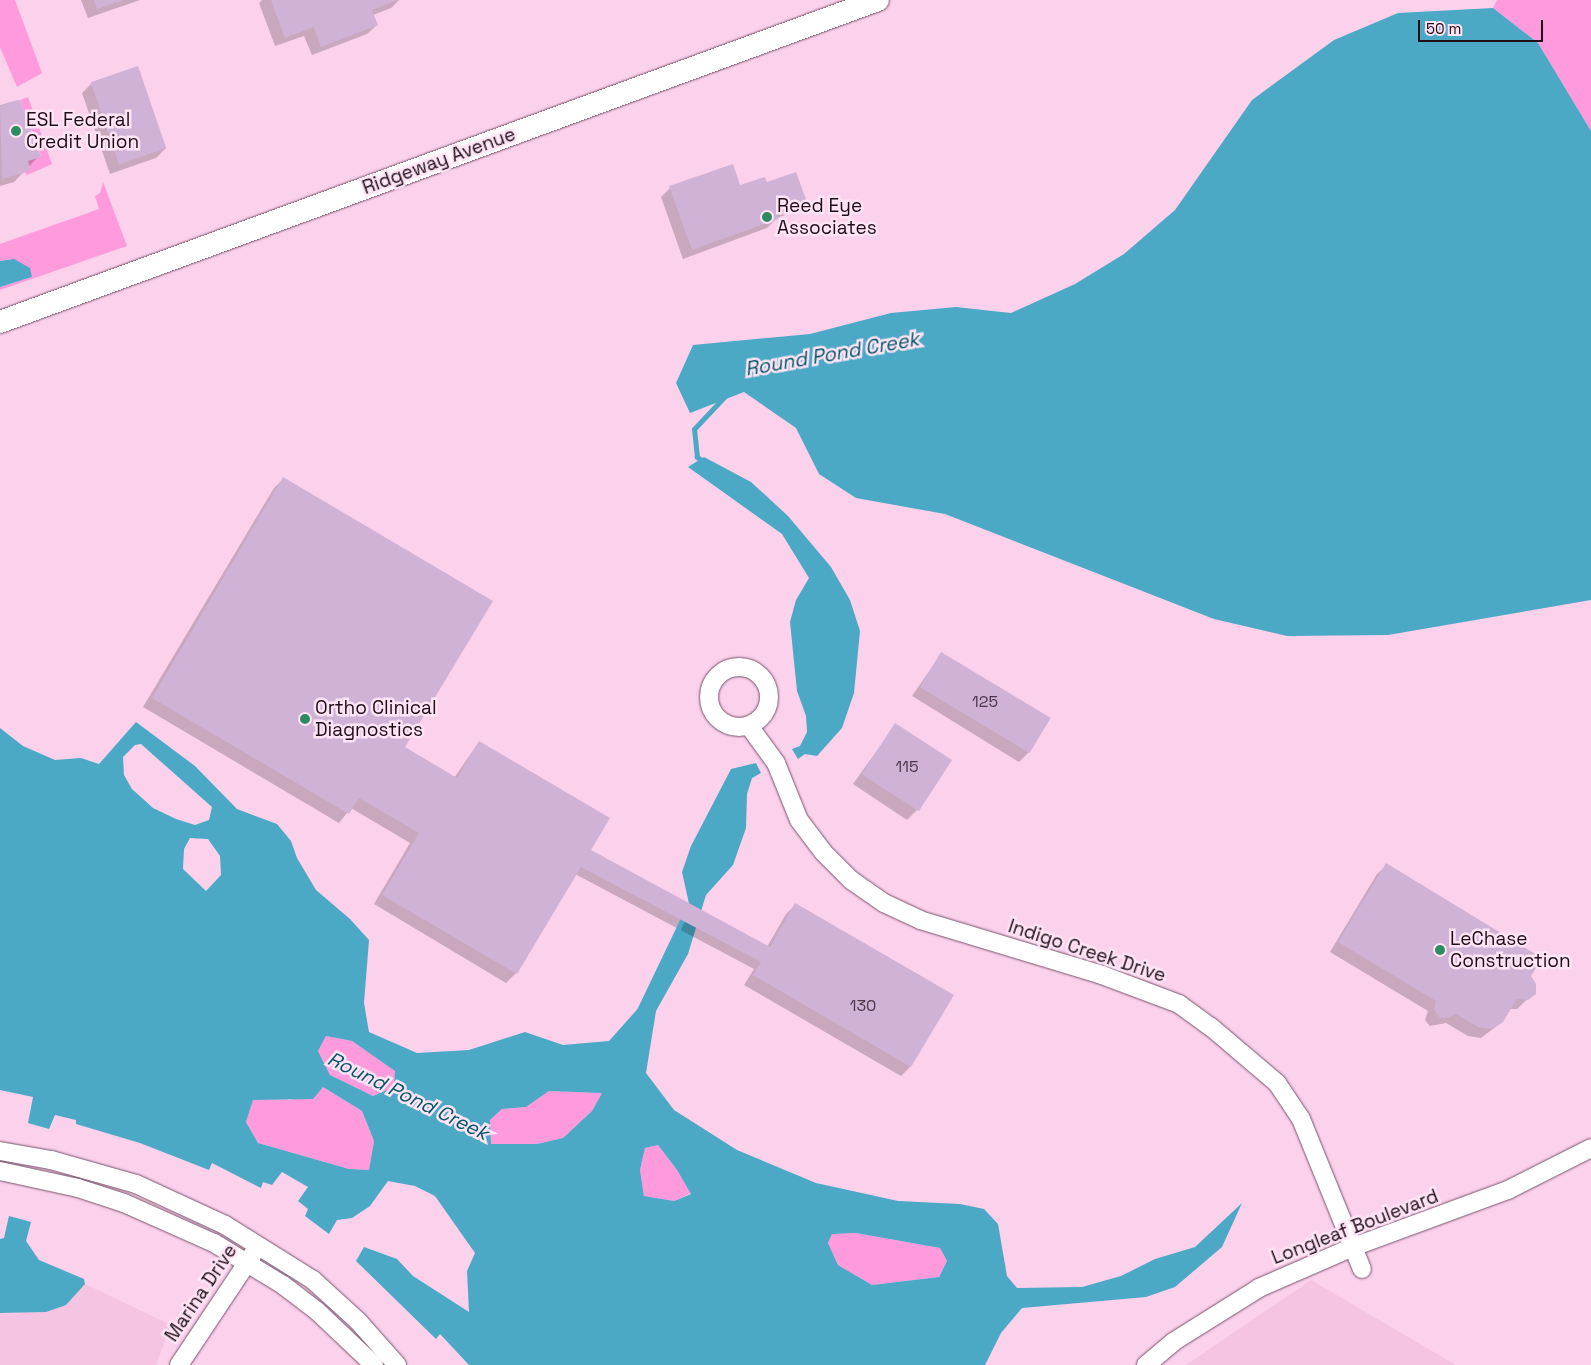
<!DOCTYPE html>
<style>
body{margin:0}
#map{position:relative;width:1591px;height:1365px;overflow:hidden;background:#fcd1ec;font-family:"Space Grotesk",sans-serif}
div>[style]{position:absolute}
.built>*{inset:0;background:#f6c4e3}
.green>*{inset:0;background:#ff9add}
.water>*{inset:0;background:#4ba9c6}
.shadow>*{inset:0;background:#0003}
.stream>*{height:5px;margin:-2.5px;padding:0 2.5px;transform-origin:2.5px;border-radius:2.5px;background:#4ba9c6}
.building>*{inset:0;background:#d0b2d6;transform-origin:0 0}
.roads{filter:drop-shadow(0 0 1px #78536b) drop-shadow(0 0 1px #78536b)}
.minor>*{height:18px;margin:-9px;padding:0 9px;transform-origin:9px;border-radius:9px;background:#fff}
.minor>.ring{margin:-9px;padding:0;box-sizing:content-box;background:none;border:18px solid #fff;border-radius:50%}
.major>*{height:22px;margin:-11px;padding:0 11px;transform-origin:11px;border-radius:11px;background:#fff}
.dots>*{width:14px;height:14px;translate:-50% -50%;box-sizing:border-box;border:2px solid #fee4f4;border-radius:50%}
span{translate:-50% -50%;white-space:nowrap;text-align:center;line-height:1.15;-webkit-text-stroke:5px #fee4f4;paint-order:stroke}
.number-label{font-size:16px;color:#4a3748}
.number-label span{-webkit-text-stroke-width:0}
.poi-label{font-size:19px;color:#1d0e18}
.left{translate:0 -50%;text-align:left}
.street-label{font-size:19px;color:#1d0e18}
.water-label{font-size:20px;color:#00566a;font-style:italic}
.scale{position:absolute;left:1418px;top:20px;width:125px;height:22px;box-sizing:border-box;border:2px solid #1d0e18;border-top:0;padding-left:6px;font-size:15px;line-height:18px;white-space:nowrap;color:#1d0e18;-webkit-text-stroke:4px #fee4f4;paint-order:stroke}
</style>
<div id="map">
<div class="built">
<i style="clip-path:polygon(1311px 1280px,1456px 1365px,1186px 1365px)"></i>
<i style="clip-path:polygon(85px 1284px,171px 1325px,156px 1365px,0 1365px,0 1313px,14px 1314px,66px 1305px)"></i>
</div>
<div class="green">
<i style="clip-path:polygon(0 0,15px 0,42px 73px,17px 87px,0 47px)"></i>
<i style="clip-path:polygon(1497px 0,1591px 0,1591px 131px,1538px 43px,1493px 8px)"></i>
<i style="clip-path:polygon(28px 97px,52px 164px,27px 175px,24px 171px,30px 168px,28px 161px,41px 156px,20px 100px)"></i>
<i style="clip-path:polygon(103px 182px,127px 246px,0 290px,0 287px,32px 277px,14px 259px,0 261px,0 244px,99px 209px,95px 196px,100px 193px)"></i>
<i style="clip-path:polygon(326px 1036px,352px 1041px,396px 1071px,394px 1087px,373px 1096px,330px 1075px,318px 1051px)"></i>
<i style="clip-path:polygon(323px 1087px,362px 1111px,374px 1141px,369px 1170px,349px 1169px,258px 1143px,246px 1122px,253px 1099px,291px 1100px)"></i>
<i style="clip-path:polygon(549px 1091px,602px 1093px,592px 1111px,563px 1138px,537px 1144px,491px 1144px,490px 1120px,502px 1109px,526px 1107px)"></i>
<i style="clip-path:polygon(658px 1145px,677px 1170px,691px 1193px,674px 1201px,644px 1196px,640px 1170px,645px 1148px)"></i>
<i style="clip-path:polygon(856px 1233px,940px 1248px,947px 1261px,939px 1277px,872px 1285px,838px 1265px,828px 1243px,832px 1234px)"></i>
</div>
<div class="water">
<i style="clip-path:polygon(1493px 8px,1538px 43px,1591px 131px,1591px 600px,1388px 635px,1287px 636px,1214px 619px,945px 514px,856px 498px,819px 474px,796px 428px,744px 392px,690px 413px,676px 383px,693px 345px,810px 334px,891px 313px,956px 307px,1011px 313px,1075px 284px,1124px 254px,1175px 210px,1252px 100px,1334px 40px,1398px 13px)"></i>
<i style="clip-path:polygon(14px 259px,30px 268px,32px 277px,0 287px,0 261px)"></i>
<i style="clip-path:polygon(704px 457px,751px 482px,788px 516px,831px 567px,850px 600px,860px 631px,854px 693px,842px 728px,817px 756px,805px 754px,798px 759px,792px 749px,800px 746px,807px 732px,806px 716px,797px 691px,790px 622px,796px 600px,809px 578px,782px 534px,688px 467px)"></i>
<i style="clip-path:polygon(evenodd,136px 722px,195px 766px,237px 809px,277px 824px,291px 841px,297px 858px,316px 890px,350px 919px,369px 940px,364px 1003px,369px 1032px,417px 1053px,469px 1050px,525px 1032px,563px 1045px,609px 1041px,642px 1004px,690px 908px,682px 872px,691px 846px,731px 769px,756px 763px,761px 773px,752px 778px,747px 794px,746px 828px,733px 865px,706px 895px,688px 954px,656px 1011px,646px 1073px,674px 1110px,737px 1150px,816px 1183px,898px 1201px,960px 1204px,984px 1209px,998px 1224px,1007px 1276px,1017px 1288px,1082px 1287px,1121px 1276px,1155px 1259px,1195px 1247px,1242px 1203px,1222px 1247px,1175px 1287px,1146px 1297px,1022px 1308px,1001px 1333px,985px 1365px,469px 1365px,440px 1334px,436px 1339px,356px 1261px,364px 1247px,397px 1259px,413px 1276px,469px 1312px,467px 1271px,475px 1253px,435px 1196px,415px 1186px,388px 1181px,370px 1206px,352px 1218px,337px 1220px,329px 1234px,305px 1216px,308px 1209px,298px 1201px,308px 1187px,282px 1172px,272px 1185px,263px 1182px,261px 1188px,212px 1163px,209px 1170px,140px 1143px,76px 1124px,76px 1120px,55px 1115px,49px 1129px,28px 1123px,33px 1097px,0 1090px,0 728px,23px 746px,55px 760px,81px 758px,99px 764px,136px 722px,141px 744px,212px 807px,209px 820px,195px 825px,176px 819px,153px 808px,132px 789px,124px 775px,123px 757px,135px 745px,141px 744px,136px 722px,190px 838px,208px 839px,220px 856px,221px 875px,206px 891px,183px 869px,184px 849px,190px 838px,136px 722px,326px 1036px,352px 1041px,395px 1071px,394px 1087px,373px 1096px,330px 1075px,318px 1051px,326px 1036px,136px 722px,323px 1087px,362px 1111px,374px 1141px,369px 1170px,349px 1169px,258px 1143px,246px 1122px,253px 1100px,313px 1099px,323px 1087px,136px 722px,549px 1091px,602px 1093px,592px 1111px,563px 1138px,537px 1144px,491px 1144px,490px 1120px,502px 1109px,526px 1107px,549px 1091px,136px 722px,658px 1145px,677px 1170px,691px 1194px,674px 1201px,644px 1196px,640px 1170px,645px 1148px,658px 1145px,136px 722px,856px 1233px,940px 1248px,947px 1261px,939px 1277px,872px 1285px,838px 1265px,828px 1243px,832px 1234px,856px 1233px)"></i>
<i style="clip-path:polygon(9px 1216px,31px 1222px,26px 1241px,39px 1260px,84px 1279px,85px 1284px,66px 1305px,46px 1312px,0 1313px,0 1239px,4px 1238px)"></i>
</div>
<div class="shadow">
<i style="clip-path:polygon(81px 0,140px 0,88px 18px)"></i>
<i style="clip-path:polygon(262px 0,399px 0,391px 8px,373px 15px,377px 25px,367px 34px,312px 55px,304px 36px,275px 46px,259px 3px)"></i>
<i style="clip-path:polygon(91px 84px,166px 148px,156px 158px,110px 174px,82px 93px)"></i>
<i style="clip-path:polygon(19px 100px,39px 156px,14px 182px,0 186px,0 105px)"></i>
<i style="clip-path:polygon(766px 184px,806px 202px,796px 211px,777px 218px,767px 228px,683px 259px,661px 197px,670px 188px)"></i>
<i style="clip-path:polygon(283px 479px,404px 748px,454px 778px,479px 742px,589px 850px,767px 947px,786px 914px,796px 904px,952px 995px,910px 1067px,901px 1076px,744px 985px,754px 969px,575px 874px,516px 973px,506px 983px,374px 904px,410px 843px,351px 808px,339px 823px,143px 707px,274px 488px)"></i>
<i style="clip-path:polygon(941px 654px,1029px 752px,1019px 762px,912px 696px)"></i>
<i style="clip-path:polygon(896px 724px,917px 810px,907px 820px,853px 784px)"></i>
<i style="clip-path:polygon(1387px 865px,1529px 976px,1534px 993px,1517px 1009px,1510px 1009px,1502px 1022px,1481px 1038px,1468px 1036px,1446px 1023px,1430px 1026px,1425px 1020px,1428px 1011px,1330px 952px,1377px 874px)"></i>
</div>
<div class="stream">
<i style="left:704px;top:462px;width:9px;rotate:-144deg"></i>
<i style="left:697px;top:457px;width:28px;rotate:-96deg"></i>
<i style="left:694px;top:429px;width:44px;rotate:-46.8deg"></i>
<i style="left:639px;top:1010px;width:104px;rotate:-64.4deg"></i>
</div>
<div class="building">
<i style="clip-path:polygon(94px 0,124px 0,97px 9px)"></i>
<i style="clip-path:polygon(271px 0,398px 0,372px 10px,378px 25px,321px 47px,314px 27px,285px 38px)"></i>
<i style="left:138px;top:66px;width:87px;height:50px;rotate:71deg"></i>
<i style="clip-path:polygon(20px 100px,41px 157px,28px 161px,30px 169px,24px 173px,2px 179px,0 106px)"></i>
<i style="clip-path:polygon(733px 164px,740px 185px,765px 177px,767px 182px,796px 172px,807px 202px,776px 213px,778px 219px,692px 250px,669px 186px)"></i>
<i style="clip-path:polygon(283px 477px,493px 601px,405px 747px,457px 778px,479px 741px,610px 818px,591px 850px,770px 947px,795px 903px,954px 995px,911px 1067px,753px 975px,761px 962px,581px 867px,517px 974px,382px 895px,419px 833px,359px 798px,349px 814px,152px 698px)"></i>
<i style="left:941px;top:652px;width:128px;height:41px;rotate:31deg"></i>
<i style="left:895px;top:723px;width:68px;height:61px;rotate:33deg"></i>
<i style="clip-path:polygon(1386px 863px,1542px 958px,1531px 976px,1536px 984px,1536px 994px,1528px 1000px,1517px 999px,1503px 1022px,1492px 1029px,1478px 1027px,1456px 1014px,1447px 1018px,1439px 1017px,1434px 1010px,1436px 1001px,1338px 942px)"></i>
</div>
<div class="roads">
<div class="minor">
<i class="ring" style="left:709px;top:667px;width:42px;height:42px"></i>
<i style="left:749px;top:726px;width:46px;rotate:53.9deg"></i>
<i style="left:776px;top:763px;width:61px;rotate:68deg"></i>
<i style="left:799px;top:820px;width:41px;rotate:52.9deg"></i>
<i style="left:824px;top:853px;width:38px;rotate:45deg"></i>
<i style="left:851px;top:880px;width:40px;rotate:34.9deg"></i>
<i style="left:884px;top:903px;width:40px;rotate:25deg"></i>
<i style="left:920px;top:920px;width:190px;rotate:16.8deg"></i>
<i style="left:1102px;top:975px;width:82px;rotate:20.6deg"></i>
<i style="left:1179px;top:1004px;width:39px;rotate:36deg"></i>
<i style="left:1211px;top:1027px;width:87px;rotate:40.3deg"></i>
<i style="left:1277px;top:1083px;width:43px;rotate:56.3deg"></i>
<i style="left:1301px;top:1119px;width:162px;rotate:67.9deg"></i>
<i style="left:0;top:1151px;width:52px;rotate:10deg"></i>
<i style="left:51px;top:1160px;width:88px;rotate:15.8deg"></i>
<i style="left:136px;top:1184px;width:98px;rotate:24.7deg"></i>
<i style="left:225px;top:1225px;width:104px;rotate:32deg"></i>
<i style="left:313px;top:1280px;width:61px;rotate:42.3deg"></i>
<i style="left:358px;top:1321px;width:59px;rotate:48.4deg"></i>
<i style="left:0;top:1171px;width:80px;rotate:12.3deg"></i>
<i style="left:78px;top:1188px;width:48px;rotate:18.1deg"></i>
<i style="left:124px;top:1203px;width:98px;rotate:24deg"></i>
<i style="left:214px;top:1243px;width:81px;rotate:31.3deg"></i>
<i style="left:283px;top:1285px;width:43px;rotate:37.4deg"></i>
<i style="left:317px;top:1311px;width:79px;rotate:43.5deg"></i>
<i style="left:179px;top:1365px;width:133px;rotate:-56.3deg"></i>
<i style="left:1146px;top:1365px;width:35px;rotate:-40deg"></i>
<i style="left:1173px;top:1342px;width:102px;rotate:-32.1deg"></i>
<i style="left:1259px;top:1288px;width:103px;rotate:-23.6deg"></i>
<i style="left:1353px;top:1247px;width:165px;rotate:-20.2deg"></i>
<i style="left:1508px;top:1190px;width:93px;rotate:-26.8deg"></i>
</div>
<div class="major">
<i style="left:0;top:322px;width:935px;rotate:-20.14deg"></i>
</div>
</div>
<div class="dots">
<i style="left:16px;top:131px;background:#2d8a61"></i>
<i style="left:767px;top:217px;background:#2d8a61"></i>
<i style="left:305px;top:719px;background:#2d8a61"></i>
<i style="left:1440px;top:950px;background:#2d8a61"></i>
</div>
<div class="number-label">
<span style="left:985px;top:702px">125</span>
<span style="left:907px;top:767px">115</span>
<span style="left:863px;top:1006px">130</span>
</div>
<div class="poi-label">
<span class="left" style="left:26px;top:131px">ESL Federal<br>Credit Union</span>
<span class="left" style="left:777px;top:217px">Reed Eye<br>Associates</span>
<span class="left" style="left:315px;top:719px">Ortho Clinical<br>Diagnostics</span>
<span class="left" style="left:1450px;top:950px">LeChase<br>Construction</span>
</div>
<div class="street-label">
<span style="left:439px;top:161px;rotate:-20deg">Ridgeway Avenue</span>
<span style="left:1087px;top:951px;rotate:18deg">Indigo Creek Drive</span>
<span style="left:1355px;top:1227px;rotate:-21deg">Longleaf Boulevard</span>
<span style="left:201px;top:1293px;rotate:-56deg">Marina Drive</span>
</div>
<div class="water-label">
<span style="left:832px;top:354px;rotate:-10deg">Round Pond Creek</span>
<span style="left:408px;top:1096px;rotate:26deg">Round Pond Creek</span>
</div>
<div class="scale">50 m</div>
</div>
